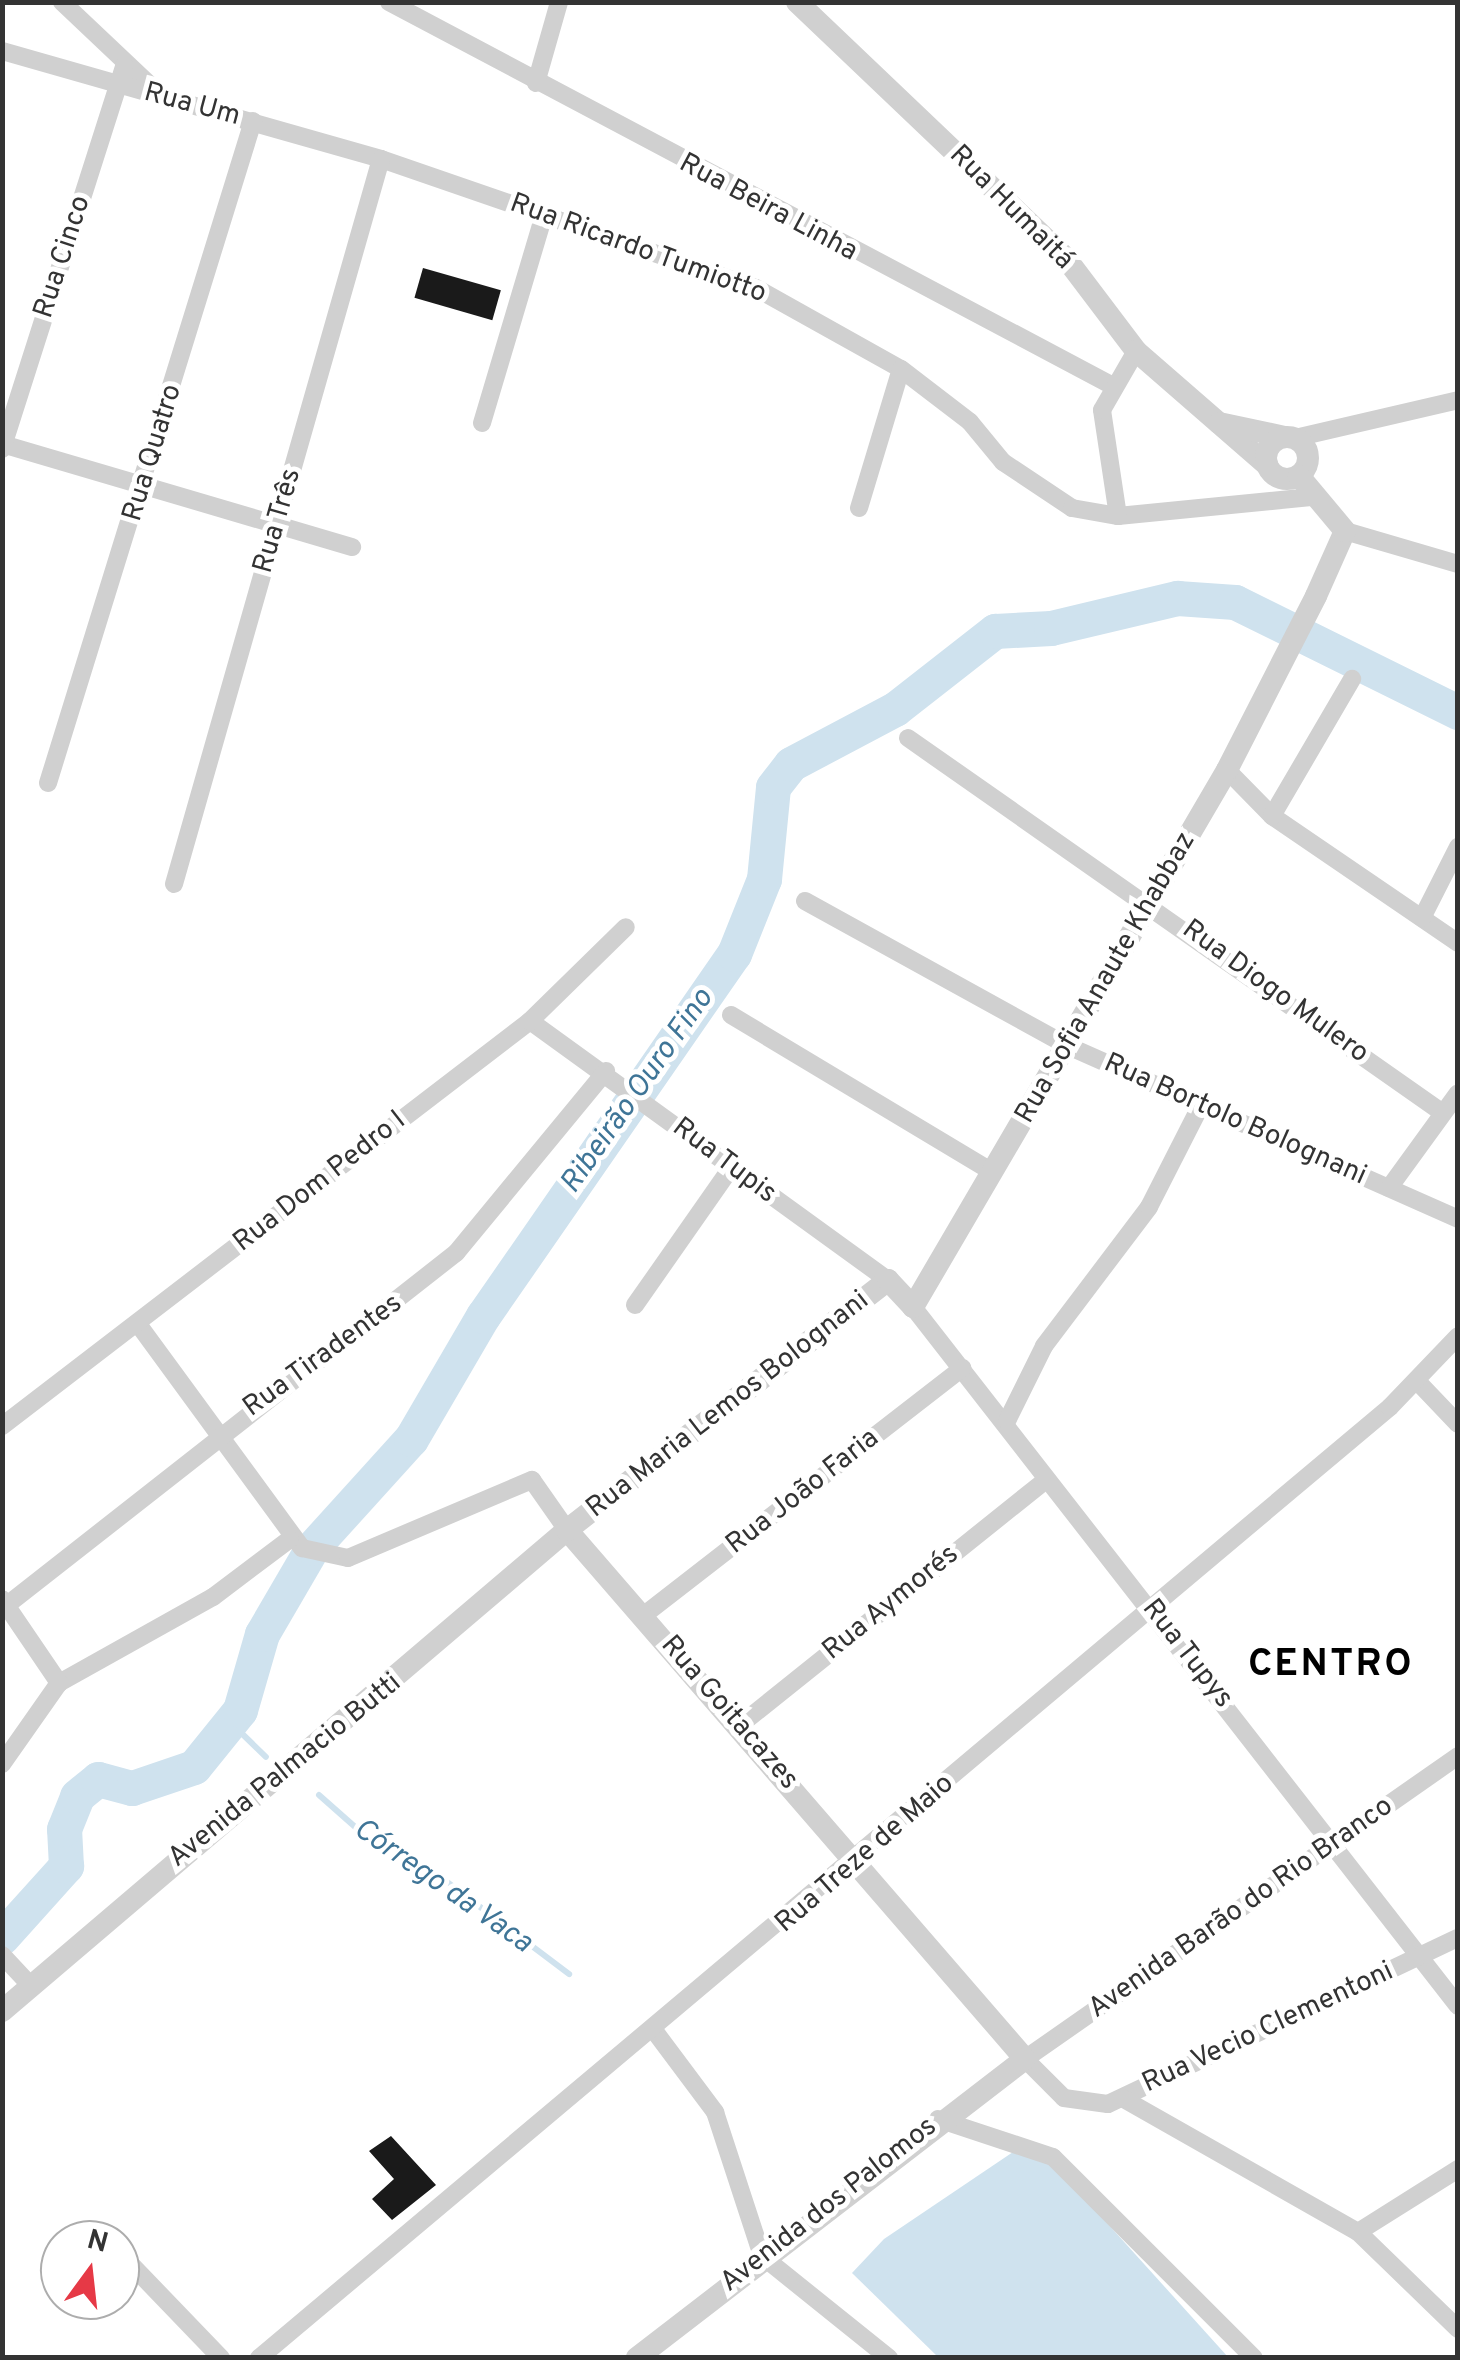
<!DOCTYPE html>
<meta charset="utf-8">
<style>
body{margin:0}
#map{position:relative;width:1460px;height:2360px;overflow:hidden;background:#fff;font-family:Overpass,sans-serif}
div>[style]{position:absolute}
.water>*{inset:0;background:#cfe2ee}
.stream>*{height:6px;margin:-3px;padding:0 3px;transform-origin:3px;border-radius:3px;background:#cfe2ee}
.river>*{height:35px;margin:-17.5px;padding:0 17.5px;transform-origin:17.5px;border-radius:17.5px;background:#cfe2ee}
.building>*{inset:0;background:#1a1a1a;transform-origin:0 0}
.minor>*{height:18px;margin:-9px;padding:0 9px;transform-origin:9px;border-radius:9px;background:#d0d0d0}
.tertiary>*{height:22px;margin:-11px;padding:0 11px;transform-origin:11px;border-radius:11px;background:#d0d0d0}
.tertiary>.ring{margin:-11px;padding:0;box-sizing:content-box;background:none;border:22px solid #d0d0d0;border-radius:50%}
span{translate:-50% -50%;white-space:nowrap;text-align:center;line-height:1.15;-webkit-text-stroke:10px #fff;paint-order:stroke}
.street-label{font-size:28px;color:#333}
.water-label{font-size:30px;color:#3f7597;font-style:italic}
.district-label{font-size:38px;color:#000;font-weight:700;letter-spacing:2.5px}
.frame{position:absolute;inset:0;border:5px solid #333;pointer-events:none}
.north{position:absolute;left:40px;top:2220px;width:100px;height:100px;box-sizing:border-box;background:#fff;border:2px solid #adadad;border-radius:50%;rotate:15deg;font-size:28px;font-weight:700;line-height:40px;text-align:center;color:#333}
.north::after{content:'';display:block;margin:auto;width:35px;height:45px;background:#e63946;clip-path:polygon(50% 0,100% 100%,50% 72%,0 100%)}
</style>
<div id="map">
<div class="water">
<i style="clip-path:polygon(1016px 2150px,1043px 2152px,1228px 2357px,938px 2357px,852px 2273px,884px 2239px)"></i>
</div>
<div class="stream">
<i style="left:230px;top:1722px;width:50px;rotate:44.2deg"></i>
<i style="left:319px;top:1795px;width:94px;rotate:41.5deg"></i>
<i style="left:389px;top:1857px;width:63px;rotate:23.3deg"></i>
<i style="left:447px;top:1882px;width:153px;rotate:37deg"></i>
</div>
<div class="river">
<i style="left:2px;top:1937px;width:96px;rotate:-48deg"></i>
<i style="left:66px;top:1866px;width:37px;rotate:-93deg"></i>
<i style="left:64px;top:1829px;width:35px;rotate:-68deg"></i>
<i style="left:77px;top:1796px;width:27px;rotate:-39deg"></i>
<i style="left:98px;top:1779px;width:35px;rotate:15deg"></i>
<i style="left:132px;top:1788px;width:65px;rotate:-18.7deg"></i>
<i style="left:194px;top:1767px;width:73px;rotate:-51.1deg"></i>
<i style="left:240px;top:1710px;width:79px;rotate:-73.9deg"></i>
<i style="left:262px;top:1634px;width:99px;rotate:-59.8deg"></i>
<i style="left:312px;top:1548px;width:147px;rotate:-47.8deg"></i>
<i style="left:411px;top:1439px;width:143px;rotate:-59.7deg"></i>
<i style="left:483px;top:1316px;width:441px;rotate:-55.3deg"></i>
<i style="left:734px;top:954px;width:81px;rotate:-68.2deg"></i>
<i style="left:764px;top:879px;width:92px;rotate:-84.4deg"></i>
<i style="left:773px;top:787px;width:29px;rotate:-52deg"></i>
<i style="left:791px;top:764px;width:118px;rotate:-27.9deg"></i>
<i style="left:895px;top:709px;width:127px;rotate:-38deg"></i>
<i style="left:995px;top:631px;width:56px;rotate:-3.1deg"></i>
<i style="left:1051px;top:628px;width:130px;rotate:-13.4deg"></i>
<i style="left:1177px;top:598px;width:58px;rotate:3.9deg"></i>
<i style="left:1235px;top:602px;width:249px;rotate:26.3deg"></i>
</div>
<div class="building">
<i style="left:423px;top:268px;width:81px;height:31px;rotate:16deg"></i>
<i style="clip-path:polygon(391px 2136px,436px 2185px,392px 2220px,372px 2199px,394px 2179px,369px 2151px)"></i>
</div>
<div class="minor">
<i style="left:62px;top:2px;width:129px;rotate:43.4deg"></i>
<i style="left:389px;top:2px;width:820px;rotate:27.94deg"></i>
<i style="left:2px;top:51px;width:394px;rotate:15.9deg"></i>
<i style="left:381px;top:159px;width:397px;rotate:19deg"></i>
<i style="left:756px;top:288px;width:166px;rotate:29.2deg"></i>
<i style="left:901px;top:369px;width:87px;rotate:37.5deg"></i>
<i style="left:970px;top:422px;width:52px;rotate:50.5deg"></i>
<i style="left:1003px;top:462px;width:83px;rotate:33.7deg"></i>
<i style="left:1072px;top:508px;width:47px;rotate:9.9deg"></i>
<i style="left:1118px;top:516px;width:194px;rotate:-5.6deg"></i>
<i style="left:536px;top:83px;width:84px;rotate:-74.1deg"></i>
<i style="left:482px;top:423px;width:220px;rotate:-73.4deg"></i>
<i style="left:1295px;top:438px;width:167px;rotate:-13.1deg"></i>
<i style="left:2px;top:444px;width:365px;rotate:16.4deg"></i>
<i style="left:2px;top:449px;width:402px;rotate:-72.3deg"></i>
<i style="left:859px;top:508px;width:145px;rotate:-73.2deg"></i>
<i style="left:1118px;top:516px;width:107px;rotate:-98.6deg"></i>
<i style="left:1102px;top:410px;width:68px;rotate:-60deg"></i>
<i style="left:1345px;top:531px;width:118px;rotate:16.3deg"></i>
<i style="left:908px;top:738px;width:653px;rotate:35.03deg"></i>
<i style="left:1227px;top:770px;width:64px;rotate:45.6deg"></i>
<i style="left:1272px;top:816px;width:225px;rotate:34.3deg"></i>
<i style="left:48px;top:783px;width:693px;rotate:-72.79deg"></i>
<i style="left:1272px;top:816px;width:159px;rotate:-59.7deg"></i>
<i style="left:174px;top:884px;width:754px;rotate:-74.07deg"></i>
<i style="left:805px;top:901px;width:300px;rotate:28.9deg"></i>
<i style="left:1068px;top:1046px;width:427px;rotate:23.9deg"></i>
<i style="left:1422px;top:918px;width:80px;rotate:-63.1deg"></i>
<i style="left:731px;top:1015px;width:305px;rotate:31deg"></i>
<i style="left:530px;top:1021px;width:442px;rotate:35.9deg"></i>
<i style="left:1389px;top:1188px;width:117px;rotate:-54deg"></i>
<i style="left:635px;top:1305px;width:167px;rotate:-55deg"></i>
<i style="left:913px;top:1307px;width:886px;rotate:52.06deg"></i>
<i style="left:138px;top:1324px;width:278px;rotate:53.8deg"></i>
<i style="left:302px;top:1548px;width:47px;rotate:12.3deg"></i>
<i style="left:348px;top:1558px;width:200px;rotate:-23deg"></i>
<i style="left:532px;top:1480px;width:61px;rotate:55deg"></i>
<i style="left:1417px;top:1381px;width:59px;rotate:46.4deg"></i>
<i style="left:1007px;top:1421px;width:84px;rotate:-63.7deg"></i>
<i style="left:1044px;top:1346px;width:174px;rotate:-52.9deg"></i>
<i style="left:1149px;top:1207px;width:114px;rotate:-63deg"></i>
<i style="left:2px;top:1426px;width:665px;rotate:-37.49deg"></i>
<i style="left:530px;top:1021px;width:134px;rotate:-44.4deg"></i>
<i style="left:2px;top:1599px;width:102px;rotate:55.8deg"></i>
<i style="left:7px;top:1605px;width:571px;rotate:-38.1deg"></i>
<i style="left:456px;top:1253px;width:236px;rotate:-50.5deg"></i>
<i style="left:644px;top:1615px;width:403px;rotate:-37.8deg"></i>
<i style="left:59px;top:1683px;width:176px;rotate:-29.2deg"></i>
<i style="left:213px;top:1597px;width:96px;rotate:-37deg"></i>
<i style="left:740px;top:1725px;width:388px;rotate:-38.7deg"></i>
<i style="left:1458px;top:1756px;width:528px;rotate:145.02deg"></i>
<i style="left:1025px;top:2059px;width:55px;rotate:45deg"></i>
<i style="left:1064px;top:2098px;width:44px;rotate:7.8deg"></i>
<i style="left:1108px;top:2104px;width:387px;rotate:-25.4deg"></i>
<i style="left:2px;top:1764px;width:99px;rotate:-54.9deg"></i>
<i style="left:2px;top:1955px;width:42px;rotate:46.9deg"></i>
<i style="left:656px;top:2033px;width:99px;rotate:53.2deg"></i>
<i style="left:715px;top:2112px;width:151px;rotate:71.9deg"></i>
<i style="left:762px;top:2256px;width:163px;rotate:38.8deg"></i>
<i style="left:1122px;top:2098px;width:271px;rotate:29.6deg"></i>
<i style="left:1358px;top:2232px;width:139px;rotate:44.1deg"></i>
<i style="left:938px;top:2119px;width:121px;rotate:18.3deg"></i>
<i style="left:1053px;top:2157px;width:284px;rotate:45deg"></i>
<i style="left:1358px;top:2232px;width:118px;rotate:-32.2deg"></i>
<i style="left:103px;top:2235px;width:7px;rotate:45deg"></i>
<i style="left:120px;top:2253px;width:146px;rotate:46.1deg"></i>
<i style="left:259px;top:2358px;width:1478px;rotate:-40.06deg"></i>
<i style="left:1390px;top:1407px;width:98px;rotate:-46.2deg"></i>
</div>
<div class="tertiary">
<i style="left:797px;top:2px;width:370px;rotate:43.6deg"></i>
<i style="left:1065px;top:257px;width:118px;rotate:52.9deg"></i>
<i style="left:1136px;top:351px;width:174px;rotate:41deg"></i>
<i style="left:1219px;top:423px;width:67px;rotate:12deg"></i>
<i class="ring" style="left:1266px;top:437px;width:20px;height:20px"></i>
<i style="left:567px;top:1530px;width:700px;rotate:49.11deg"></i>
<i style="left:1025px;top:2059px;width:490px;rotate:142.4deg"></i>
<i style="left:2px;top:2011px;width:742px;rotate:-40.41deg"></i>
<i style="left:567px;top:1530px;width:407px;rotate:-37.9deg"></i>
<i style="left:888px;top:1280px;width:37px;rotate:47deg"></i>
<i style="left:913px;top:1307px;width:622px;rotate:-59.68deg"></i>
<i style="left:1227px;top:770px;width:195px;rotate:-62.9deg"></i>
<i style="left:1316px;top:596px;width:71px;rotate:-66deg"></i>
<i style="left:1345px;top:531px;width:72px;rotate:-129.9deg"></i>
</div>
<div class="street-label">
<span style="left:192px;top:105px;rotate:15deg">Rua Um</span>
<span style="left:768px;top:208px;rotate:28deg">Rua Beira Linha</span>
<span style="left:1011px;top:208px;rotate:45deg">Rua Humaitá</span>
<span style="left:638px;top:249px;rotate:20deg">Rua Ricardo Tumiotto</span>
<span style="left:63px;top:257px;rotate:-72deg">Rua Cinco</span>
<span style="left:153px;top:453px;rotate:-73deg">Rua Quatro</span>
<span style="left:278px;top:521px;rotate:-74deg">Rua Três</span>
<span style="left:1106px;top:978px;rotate:-60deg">Rua Sofia Anaute Khabbaz</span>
<span style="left:1275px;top:992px;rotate:36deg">Rua Diogo Mulero</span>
<span style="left:1235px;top:1120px;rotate:24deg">Rua Bortolo Bolognani</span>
<span style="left:724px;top:1161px;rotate:37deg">Rua Tupis</span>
<span style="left:320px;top:1182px;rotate:-38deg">Rua Dom Pedro I</span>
<span style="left:323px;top:1356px;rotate:-36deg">Rua Tiradentes</span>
<span style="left:728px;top:1405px;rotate:-38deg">Rua Maria Lemos Bolognani</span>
<span style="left:803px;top:1492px;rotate:-38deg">Rua João Faria</span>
<span style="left:891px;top:1603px;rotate:-39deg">Rua Aymorés</span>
<span style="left:1187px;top:1654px;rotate:52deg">Rua Tupys</span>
<span style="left:729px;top:1713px;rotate:49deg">Rua Goitacazes</span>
<span style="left:285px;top:1771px;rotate:-39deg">Avenida Palmacio Butti</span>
<span style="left:865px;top:1854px;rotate:-41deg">Rua Treze de Maio</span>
<span style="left:1241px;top:1908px;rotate:-35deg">Avenida Barão do Rio Branco</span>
<span style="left:1268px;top:2028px;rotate:-25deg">Rua Vecio Clementoni</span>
<span style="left:829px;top:2205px;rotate:-38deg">Avenida dos Palomos</span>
</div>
<div class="water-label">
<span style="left:638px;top:1092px;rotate:-55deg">Ribeirão Ouro Fino</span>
<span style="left:442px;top:1887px;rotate:35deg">Córrego da Vaca</span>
</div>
<div class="district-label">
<span style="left:1331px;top:1666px">CENTRO</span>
</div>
<div class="frame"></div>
<div class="north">N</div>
</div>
